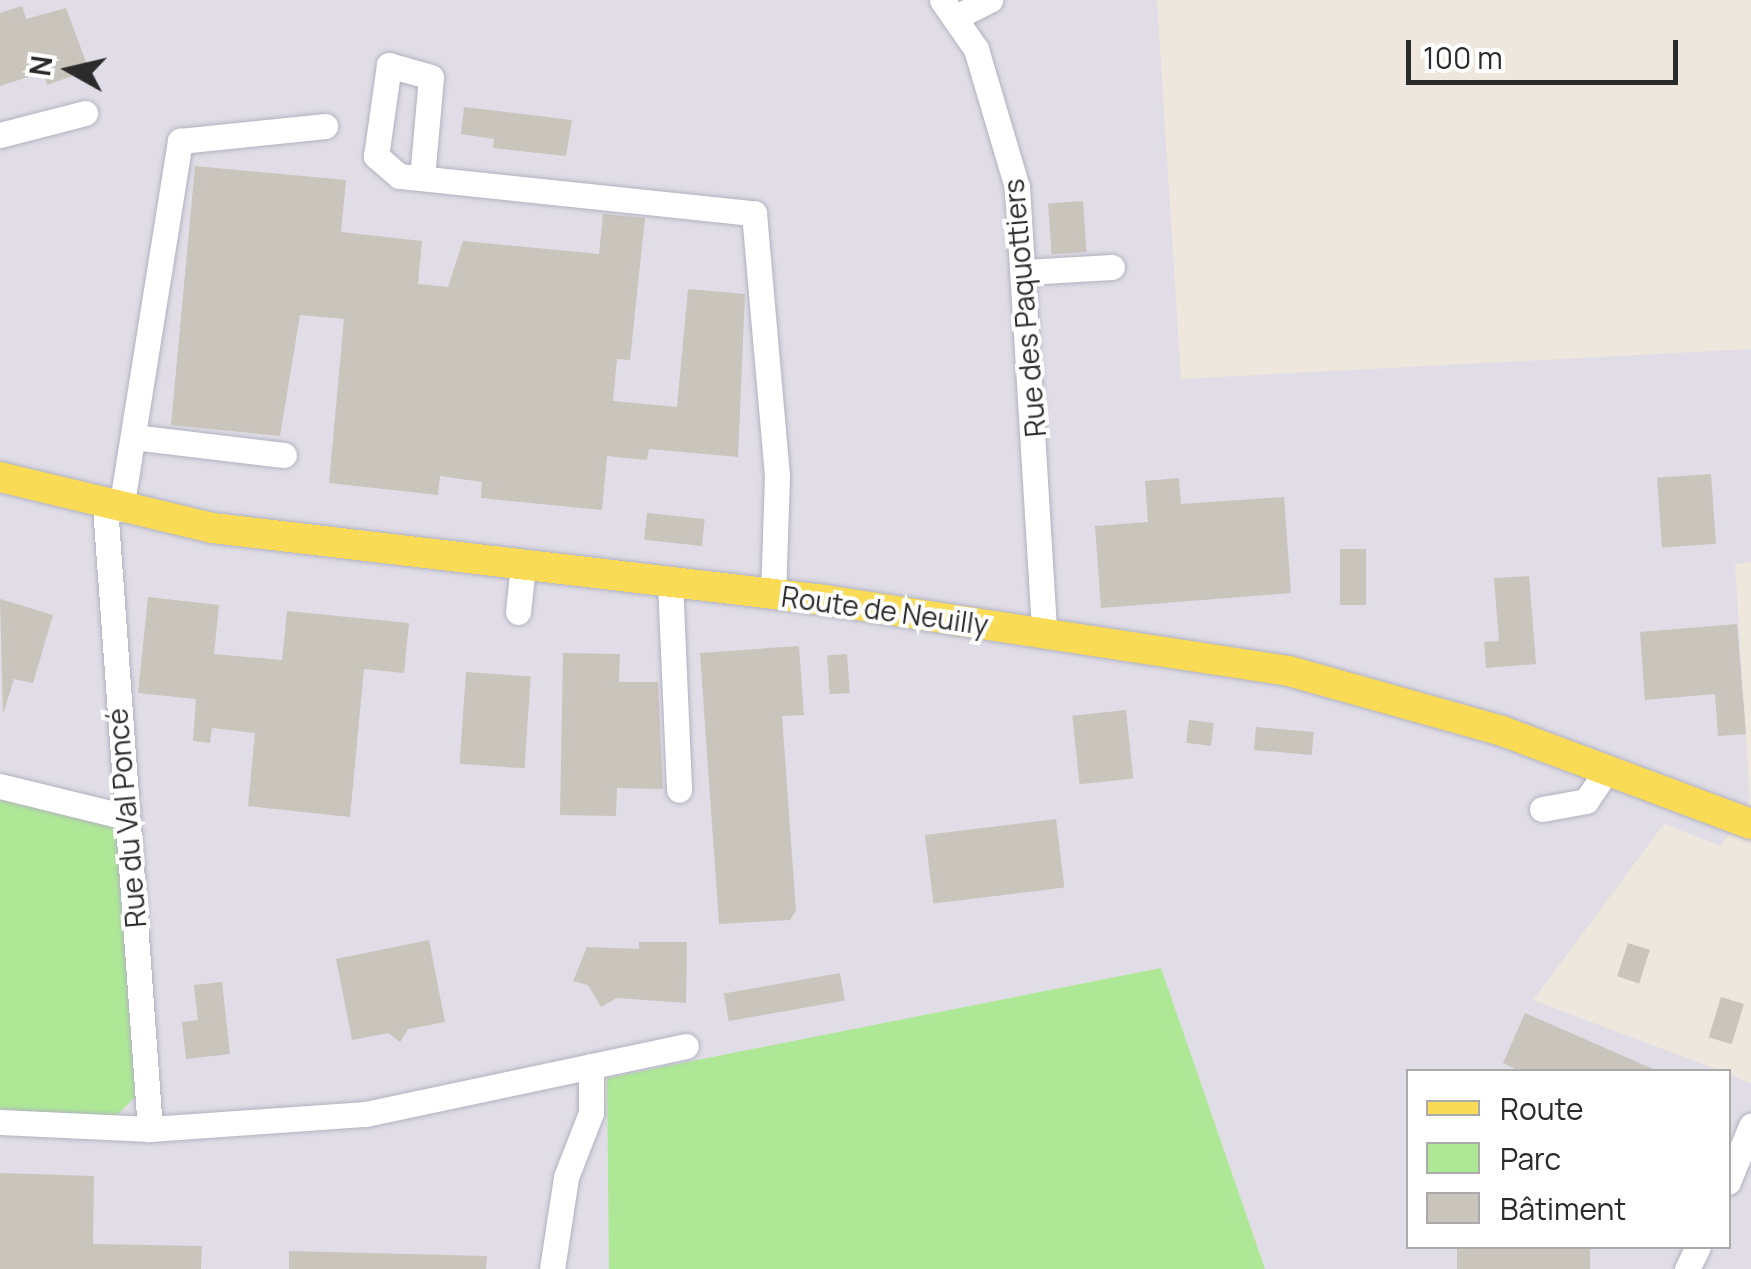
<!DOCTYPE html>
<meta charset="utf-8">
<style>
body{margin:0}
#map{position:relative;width:1751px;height:1269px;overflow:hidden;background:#eee7dd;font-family:Manrope,sans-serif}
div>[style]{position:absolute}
.industrial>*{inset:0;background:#e0dde6}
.green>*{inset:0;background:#aee896}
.building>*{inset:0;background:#c9c4bc;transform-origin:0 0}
.roads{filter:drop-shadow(0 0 2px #b1b2c0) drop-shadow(0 0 2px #b1b2c0)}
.minor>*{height:25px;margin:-12.5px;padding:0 12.5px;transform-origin:12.5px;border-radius:12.5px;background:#fff}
.major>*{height:30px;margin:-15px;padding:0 15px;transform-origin:15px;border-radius:15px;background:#f9db56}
span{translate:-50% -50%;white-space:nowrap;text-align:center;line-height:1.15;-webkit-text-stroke:8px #fff;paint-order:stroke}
.street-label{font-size:28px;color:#2b2b2b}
.legend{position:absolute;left:1406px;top:1069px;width:325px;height:180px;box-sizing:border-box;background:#fff;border:2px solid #aaa;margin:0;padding:12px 18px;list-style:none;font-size:30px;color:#2b2b2b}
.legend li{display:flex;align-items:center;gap:20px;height:50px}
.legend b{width:50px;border:2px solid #aaa}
.north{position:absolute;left:20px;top:20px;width:100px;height:100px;-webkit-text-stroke:8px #fff;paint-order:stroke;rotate:278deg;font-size:28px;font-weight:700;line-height:40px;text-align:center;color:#2b2b2b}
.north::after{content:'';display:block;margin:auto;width:35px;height:45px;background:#2b2b2b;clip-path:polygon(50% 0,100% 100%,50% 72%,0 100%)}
.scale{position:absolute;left:1406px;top:40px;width:272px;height:45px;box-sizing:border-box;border:5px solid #2b2b2b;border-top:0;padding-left:12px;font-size:30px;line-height:35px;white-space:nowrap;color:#2b2b2b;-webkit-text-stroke:8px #fff;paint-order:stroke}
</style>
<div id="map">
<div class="industrial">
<i style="clip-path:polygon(0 0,1157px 0,1181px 379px,1751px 349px,1751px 562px,1735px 564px,1750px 799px,1721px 846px,1664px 824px,1533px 1000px,1721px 1071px,1408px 1072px,1408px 1246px,1728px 1246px,1729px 1074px,1751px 1084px,1751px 1269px,0 1269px,0 1109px,14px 1115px,0 795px)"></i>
</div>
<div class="green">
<i style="clip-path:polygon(0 796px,123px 830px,139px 1093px,112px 1120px,0 1109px)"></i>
<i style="clip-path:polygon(1161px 968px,1265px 1269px,609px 1269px,607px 1078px)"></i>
</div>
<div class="building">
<i style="clip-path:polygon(22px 6px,26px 19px,66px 8px,89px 70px,47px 85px,43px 72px,0 86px,0 13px)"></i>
<i style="clip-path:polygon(464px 107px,572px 120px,566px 156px,493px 148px,494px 139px,461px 134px)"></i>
<i style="clip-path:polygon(195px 166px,346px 180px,341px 232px,422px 241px,418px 284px,448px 287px,463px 241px,599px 254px,603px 214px,645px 218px,630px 360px,617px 359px,613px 401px,677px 407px,688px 289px,745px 294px,738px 457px,649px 449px,647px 460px,607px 456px,602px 510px,481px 498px,482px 482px,440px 476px,438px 495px,329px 483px,344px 319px,300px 315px,280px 436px,171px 425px)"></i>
<i style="left:1083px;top:201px;width:51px;height:35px;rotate:86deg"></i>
<i style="left:1711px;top:474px;width:70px;height:54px;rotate:86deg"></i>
<i style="clip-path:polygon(1179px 478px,1181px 504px,1284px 497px,1291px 593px,1101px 608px,1095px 526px,1148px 522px,1145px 481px)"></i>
<i style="left:647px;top:513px;width:58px;height:27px;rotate:6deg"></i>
<i style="left:1340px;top:549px;width:26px;height:56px"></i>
<i style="clip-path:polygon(1529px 576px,1536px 664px,1486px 668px,1484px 642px,1499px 641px,1494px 578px)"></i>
<i style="clip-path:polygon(148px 597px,219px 605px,214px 654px,282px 660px,287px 611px,409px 623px,404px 673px,364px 669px,350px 817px,248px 806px,255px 733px,212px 728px,210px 743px,193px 741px,196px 699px,138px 693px)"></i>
<i style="clip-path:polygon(0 599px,53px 615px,33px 683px,14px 679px,3px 714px)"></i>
<i style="clip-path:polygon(1737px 624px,1746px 734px,1718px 736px,1715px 694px,1645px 700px,1640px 632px)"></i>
<i style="clip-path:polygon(799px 646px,804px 715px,782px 716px,796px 911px,790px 920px,719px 924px,700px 653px)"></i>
<i style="clip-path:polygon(563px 653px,620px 654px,619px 682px,658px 682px,663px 789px,617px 788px,616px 816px,560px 815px)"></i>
<i style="left:847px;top:654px;width:39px;height:20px;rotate:86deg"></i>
<i style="left:466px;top:672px;width:65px;height:92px;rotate:4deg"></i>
<i style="left:1126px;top:710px;width:69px;height:54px;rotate:84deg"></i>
<i style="left:1189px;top:720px;width:25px;height:23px;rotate:7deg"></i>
<i style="left:1256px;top:727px;width:58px;height:23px;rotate:5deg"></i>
<i style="left:1056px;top:819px;width:69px;height:132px;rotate:83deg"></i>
<i style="clip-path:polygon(429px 940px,445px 1022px,408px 1029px,400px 1042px,388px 1033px,352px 1040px,336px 959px)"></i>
<i style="clip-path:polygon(639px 942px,687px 942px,686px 1003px,617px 998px,601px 1007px,588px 985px,573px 981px,587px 947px,639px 949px)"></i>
<i style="left:1628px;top:943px;width:23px;height:35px;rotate:18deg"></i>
<i style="left:840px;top:973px;width:28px;height:118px;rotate:80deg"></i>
<i style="clip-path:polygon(222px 982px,230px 1054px,186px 1059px,182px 1022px,198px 1020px,194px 985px)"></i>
<i style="left:1721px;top:997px;width:24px;height:42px;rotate:17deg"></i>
<i style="clip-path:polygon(1525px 1013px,1580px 1037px,1660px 1072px,1522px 1072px,1503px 1063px)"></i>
<i style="clip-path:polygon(0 1173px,94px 1176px,93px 1244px,202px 1246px,201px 1269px,0 1269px)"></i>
<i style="left:1457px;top:1246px;width:133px;height:25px"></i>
<i style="clip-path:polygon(289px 1251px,487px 1256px,486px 1269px,289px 1269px)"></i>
</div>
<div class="roads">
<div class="minor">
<i style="left:942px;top:0;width:60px;rotate:55.2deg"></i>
<i style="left:976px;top:49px;width:144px;rotate:73.5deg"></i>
<i style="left:1017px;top:187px;width:447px;rotate:86.5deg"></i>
<i style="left:960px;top:15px;width:34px;rotate:-27deg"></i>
<i style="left:0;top:135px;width:88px;rotate:-14.5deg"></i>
<i style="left:422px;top:178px;width:101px;rotate:-84.9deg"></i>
<i style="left:431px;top:77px;width:44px;rotate:-164.1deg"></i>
<i style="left:389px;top:65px;width:92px;rotate:98.1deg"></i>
<i style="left:376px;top:156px;width:30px;rotate:41deg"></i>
<i style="left:399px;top:176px;width:357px;rotate:6deg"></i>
<i style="left:754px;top:213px;width:264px;rotate:85deg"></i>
<i style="left:777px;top:476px;width:118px;rotate:91.9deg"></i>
<i style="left:1025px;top:272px;width:87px;rotate:-3.3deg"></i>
<i style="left:133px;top:437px;width:152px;rotate:6.8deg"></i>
<i style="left:105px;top:506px;width:625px;rotate:85.87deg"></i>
<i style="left:121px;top:509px;width:373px;rotate:-80.9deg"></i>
<i style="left:180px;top:141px;width:146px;rotate:-5.9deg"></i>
<i style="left:670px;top:582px;width:208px;rotate:87.5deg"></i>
<i style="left:518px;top:612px;width:47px;rotate:-83.9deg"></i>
<i style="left:0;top:786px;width:130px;rotate:13.8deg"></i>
<i style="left:1542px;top:809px;width:45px;rotate:-10.3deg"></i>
<i style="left:1586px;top:801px;width:36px;rotate:-56deg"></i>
<i style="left:0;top:1122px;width:150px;rotate:2.7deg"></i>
<i style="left:150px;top:1129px;width:217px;rotate:-4deg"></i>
<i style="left:366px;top:1114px;width:327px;rotate:-12deg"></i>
<i style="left:1728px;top:1182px;width:61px;rotate:-67.7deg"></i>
<i style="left:552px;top:1269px;width:93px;rotate:-81.3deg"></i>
<i style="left:566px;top:1177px;width:69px;rotate:-68.7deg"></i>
<i style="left:591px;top:1113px;width:47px;rotate:-90deg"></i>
<i style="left:1687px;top:1269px;width:25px;rotate:-64deg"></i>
</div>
<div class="major">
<i style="left:0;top:477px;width:219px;rotate:13.5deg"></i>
<i style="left:213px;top:528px;width:616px;rotate:6.71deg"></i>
<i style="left:825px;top:600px;width:469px;rotate:8.7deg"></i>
<i style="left:1289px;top:671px;width:221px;rotate:15.7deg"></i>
<i style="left:1502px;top:731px;width:266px;rotate:20.5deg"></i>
</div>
</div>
<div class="street-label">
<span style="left:1024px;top:308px;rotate:-95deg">Rue des Paquottiers</span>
<span style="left:885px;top:610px;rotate:8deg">Route de Neuilly</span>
<span style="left:126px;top:818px;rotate:-95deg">Rue du Val Poncé</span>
</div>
<ul class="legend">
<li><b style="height:12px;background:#f9db56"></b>Route</li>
<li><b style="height:28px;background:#aee896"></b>Parc</li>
<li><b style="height:28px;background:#c9c4bc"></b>Bâtiment</li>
</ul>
<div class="north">N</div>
<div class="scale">100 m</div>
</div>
